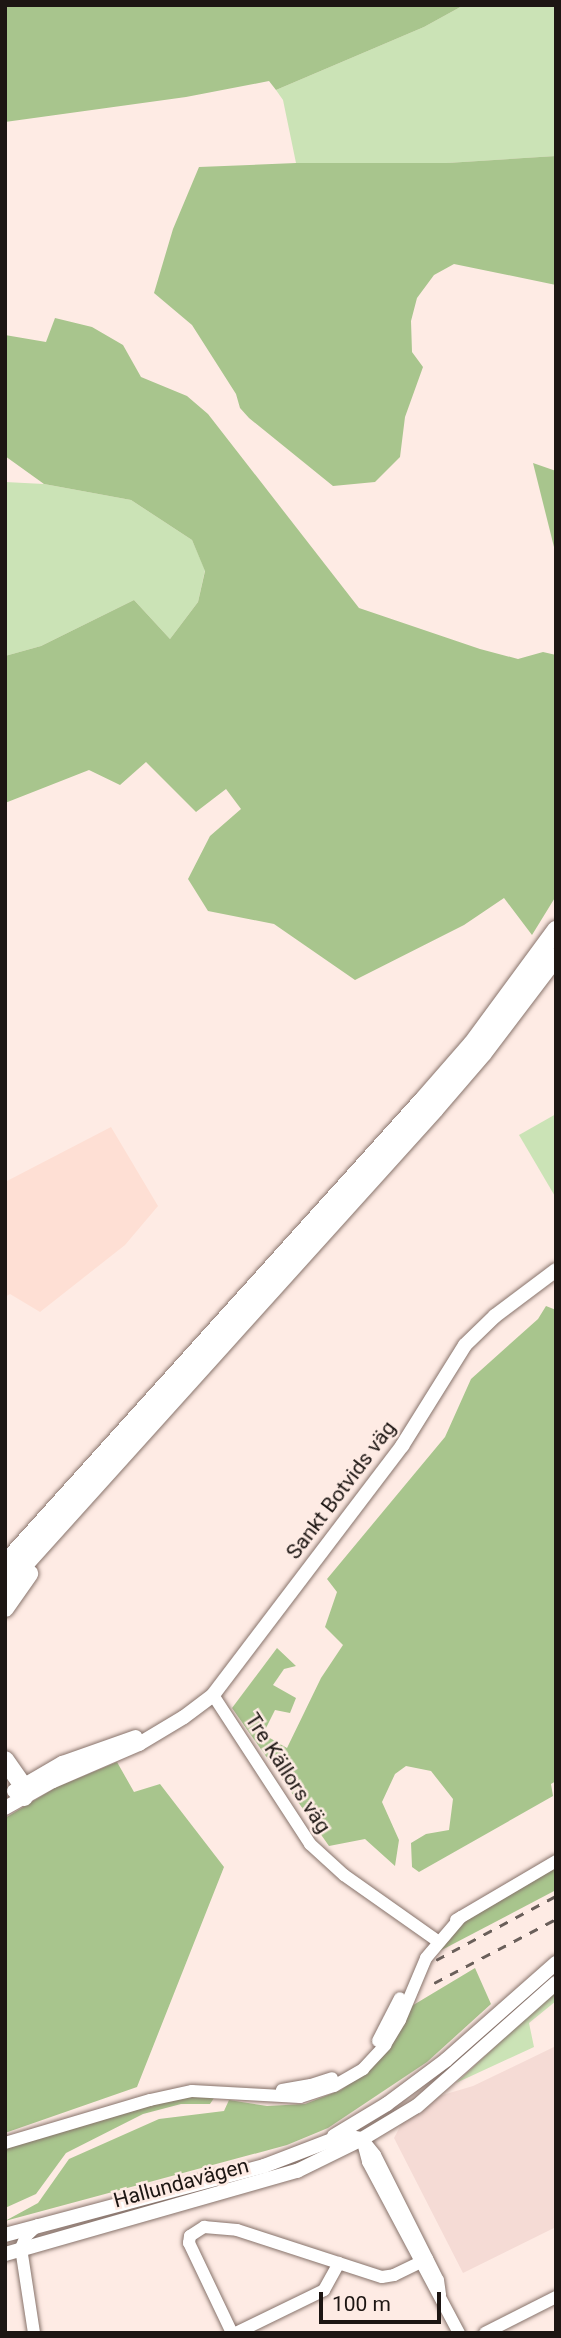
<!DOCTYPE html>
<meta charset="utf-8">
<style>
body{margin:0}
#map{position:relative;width:561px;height:2338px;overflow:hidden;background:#feebe4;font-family:Roboto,sans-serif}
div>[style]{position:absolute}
.commercial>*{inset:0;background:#f5dbd5}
.built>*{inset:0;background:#fedfd4}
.green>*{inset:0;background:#cbe3b6}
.forest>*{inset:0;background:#a8c58d}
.roads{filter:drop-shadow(0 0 2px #87736b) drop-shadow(0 0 2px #87736b)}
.minor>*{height:12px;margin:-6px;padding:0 6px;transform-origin:6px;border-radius:6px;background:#fff}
.major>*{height:14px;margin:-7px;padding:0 7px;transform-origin:7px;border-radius:7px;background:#fff}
.highway>*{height:18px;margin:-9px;padding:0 9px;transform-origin:9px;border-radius:9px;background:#fff}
.rail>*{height:2.5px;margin-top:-1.25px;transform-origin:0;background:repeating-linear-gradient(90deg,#6a5f5a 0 9px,transparent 0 18px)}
span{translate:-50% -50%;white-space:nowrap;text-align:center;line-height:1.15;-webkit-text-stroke:5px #feebe4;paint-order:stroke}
.street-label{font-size:21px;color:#1d1613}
.frame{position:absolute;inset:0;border:7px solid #1d1613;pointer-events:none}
.scale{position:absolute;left:319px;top:2292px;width:122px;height:32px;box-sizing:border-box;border:4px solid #1d1613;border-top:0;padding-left:9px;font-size:21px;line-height:24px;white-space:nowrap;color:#1d1613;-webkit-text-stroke:5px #feebe4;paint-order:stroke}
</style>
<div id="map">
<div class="commercial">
<i style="clip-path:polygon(556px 2046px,556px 2227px,463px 2273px,394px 2138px,403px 2121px,436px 2097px,473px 2086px)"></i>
</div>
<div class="built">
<i style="clip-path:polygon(111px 1127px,158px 1206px,125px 1245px,40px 1312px,10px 1294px,5px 1297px,5px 1182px)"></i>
</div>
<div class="green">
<i style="clip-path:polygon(464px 5px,556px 5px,556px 156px,447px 163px,296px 163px,283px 100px,276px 90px,424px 27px)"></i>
<i style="clip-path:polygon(5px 482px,44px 484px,131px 500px,192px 540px,205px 570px,198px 602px,170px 639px,134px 600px,41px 646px,5px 656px)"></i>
<i style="clip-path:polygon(556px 1114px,556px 1198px,519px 1135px)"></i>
<i style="clip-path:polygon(556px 1990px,556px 2001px,529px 2023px,534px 2047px,456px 2083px)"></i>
</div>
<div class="forest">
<i style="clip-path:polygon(5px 5px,464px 5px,424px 27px,276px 90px,269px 81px,186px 97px,5px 122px)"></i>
<i style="clip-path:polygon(556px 156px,556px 285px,454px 264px,434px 275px,417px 298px,411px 321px,412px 352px,423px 367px,405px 417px,400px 457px,375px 482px,333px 486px,249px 418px,240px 408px,236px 394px,192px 325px,154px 293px,173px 229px,199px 167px,296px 163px,447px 163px)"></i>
<i style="clip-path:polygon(55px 318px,92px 327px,123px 345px,141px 377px,187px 396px,208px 414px,359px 608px,480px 649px,518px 659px,543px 652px,556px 655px,556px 896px,532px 935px,504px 898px,464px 925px,355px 980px,274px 924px,208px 911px,188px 879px,210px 836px,241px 809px,226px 789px,196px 812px,146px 762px,120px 785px,89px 770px,5px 803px,5px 656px,41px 646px,134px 600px,170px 639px,198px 602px,205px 571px,192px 540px,131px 500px,44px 484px,5px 456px,5px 335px,46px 342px)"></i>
<i style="clip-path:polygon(533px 463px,556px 471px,556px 555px)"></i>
<i style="clip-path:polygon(546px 1306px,556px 1310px,556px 1781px,551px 1784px,553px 1796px,419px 1872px,412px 1867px,411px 1843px,426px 1834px,449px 1830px,453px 1799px,431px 1771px,406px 1766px,395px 1774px,382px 1802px,399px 1840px,395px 1866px,365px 1839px,329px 1846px,232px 1708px,277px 1648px,296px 1666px,284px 1669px,273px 1685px,296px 1698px,290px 1713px,275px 1710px,263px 1734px,287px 1748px,321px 1678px,343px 1645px,325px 1627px,337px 1592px,327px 1579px,445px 1437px,471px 1379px,538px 1319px)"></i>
<i style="clip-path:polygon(117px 1762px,134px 1792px,160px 1784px,224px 1867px,137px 2087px,5px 2133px,5px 1818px,55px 1788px)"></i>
<i style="clip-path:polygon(556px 1866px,556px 1890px,434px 1954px,463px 1922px)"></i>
<i style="clip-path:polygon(475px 1968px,491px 2004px,427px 2062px,328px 2128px,287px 2145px,5px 2221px,38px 2203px,69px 2159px,159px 2119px,224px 2111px,229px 2100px,267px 2106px,305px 2104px,341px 2090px,361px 2075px,410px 2007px)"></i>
<i style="clip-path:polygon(192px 2094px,214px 2098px,210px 2104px,181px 2104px,143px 2114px,66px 2153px,36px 2194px,5px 2208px,5px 2147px)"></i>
</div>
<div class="roads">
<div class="minor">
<i style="left:213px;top:1695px;width:178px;rotate:56.9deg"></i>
<i style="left:310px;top:1844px;width:46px;rotate:42.4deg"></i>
<i style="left:344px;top:1875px;width:116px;rotate:35.2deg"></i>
<i style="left:456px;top:1920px;width:116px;rotate:-30.5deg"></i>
<i style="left:378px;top:2041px;width:48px;rotate:-62.9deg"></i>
<i style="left:282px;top:2090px;width:29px;rotate:-10deg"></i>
<i style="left:311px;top:2085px;width:22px;rotate:-18deg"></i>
<i style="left:362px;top:2139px;width:24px;rotate:75deg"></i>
<i style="left:368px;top:2162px;width:194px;rotate:62deg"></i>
<i style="left:363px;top:2140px;width:19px;rotate:51deg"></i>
<i style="left:375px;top:2155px;width:140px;rotate:63.3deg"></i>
<i style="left:438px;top:2280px;width:15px;rotate:82deg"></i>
<i style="left:5px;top:2143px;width:151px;rotate:-16.5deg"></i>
<i style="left:150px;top:2100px;width:43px;rotate:-12.1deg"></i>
<i style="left:192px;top:2091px;width:108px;rotate:3.2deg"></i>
<i style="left:300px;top:2097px;width:36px;rotate:-18deg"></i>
<i style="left:334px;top:2086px;width:34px;rotate:-30deg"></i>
<i style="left:363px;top:2069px;width:33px;rotate:-47deg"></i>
<i style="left:385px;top:2045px;width:29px;rotate:-59deg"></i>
<i style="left:400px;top:2020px;width:67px;rotate:-67.2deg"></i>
<i style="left:426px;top:1958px;width:54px;rotate:-49.5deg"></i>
<i style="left:34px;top:2333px;width:86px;rotate:-98.7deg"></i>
<i style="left:21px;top:2248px;width:13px;rotate:-67deg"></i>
<i style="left:26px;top:2236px;width:16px;rotate:-43deg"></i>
<i style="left:232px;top:2333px;width:100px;rotate:-115.5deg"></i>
<i style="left:189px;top:2243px;width:7px;rotate:-82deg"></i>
<i style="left:190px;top:2236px;width:17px;rotate:-33deg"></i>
<i style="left:204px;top:2227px;width:33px;rotate:5deg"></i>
<i style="left:237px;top:2230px;width:152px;rotate:18deg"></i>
<i style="left:382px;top:2277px;width:12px;rotate:-9deg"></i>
<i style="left:394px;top:2275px;width:37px;rotate:-26deg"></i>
<i style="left:236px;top:2333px;width:98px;rotate:-26deg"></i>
<i style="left:324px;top:2290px;width:31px;rotate:-61deg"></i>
<i style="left:485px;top:2333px;width:80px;rotate:-26.9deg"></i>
</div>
<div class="major">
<i style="left:14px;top:1791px;width:56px;rotate:-30.3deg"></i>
<i style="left:62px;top:1763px;width:78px;rotate:-19.4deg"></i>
<i style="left:5px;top:1808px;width:55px;rotate:-29.4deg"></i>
<i style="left:53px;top:1781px;width:94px;rotate:-23.3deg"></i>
<i style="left:139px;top:1744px;width:52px;rotate:-31deg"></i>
<i style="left:184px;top:1717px;width:36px;rotate:-37deg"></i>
<i style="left:213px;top:1695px;width:313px;rotate:-52.8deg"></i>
<i style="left:402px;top:1446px;width:119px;rotate:-58deg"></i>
<i style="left:465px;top:1345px;width:42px;rotate:-44deg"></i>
<i style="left:495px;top:1316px;width:76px;rotate:-37deg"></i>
<i style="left:334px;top:2136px;width:62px;rotate:-31.1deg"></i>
<i style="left:387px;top:2104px;width:74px;rotate:-36.7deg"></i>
<i style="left:446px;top:2060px;width:147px;rotate:-41.4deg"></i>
<i style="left:5px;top:2235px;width:268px;rotate:-14.9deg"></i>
<i style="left:264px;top:2166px;width:78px;rotate:-21deg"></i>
<i style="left:337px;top:2138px;width:9px;rotate:-13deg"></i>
<i style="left:346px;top:2136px;width:16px;rotate:11deg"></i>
<i style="left:5px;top:2254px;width:304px;rotate:-15.9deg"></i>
<i style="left:297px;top:2171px;width:72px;rotate:-26.2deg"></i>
<i style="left:362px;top:2139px;width:64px;rotate:-31deg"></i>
<i style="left:417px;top:2106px;width:186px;rotate:-41.5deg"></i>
</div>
<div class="highway">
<i style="left:5px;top:1564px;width:626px;rotate:-47.98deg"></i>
<i style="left:424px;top:1099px;width:73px;rotate:-48.9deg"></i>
<i style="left:472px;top:1044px;width:142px;rotate:-53.6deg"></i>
<i style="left:5px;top:1586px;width:642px;rotate:-47.97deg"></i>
<i style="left:435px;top:1109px;width:74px;rotate:-49.4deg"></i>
<i style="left:483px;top:1053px;width:121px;rotate:-52.8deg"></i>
<i style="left:5px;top:1608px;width:42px;rotate:-54.8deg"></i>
<i style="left:5px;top:1760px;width:32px;rotate:55deg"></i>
<i style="left:23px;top:1786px;width:11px;rotate:85deg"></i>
</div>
</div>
<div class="rail">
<i style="left:436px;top:1960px;width:136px;rotate:-28.1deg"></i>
<i style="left:434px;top:1983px;width:138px;rotate:-27.7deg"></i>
</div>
<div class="street-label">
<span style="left:341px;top:1490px;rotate:-53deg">Sankt Botvids väg</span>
<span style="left:288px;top:1773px;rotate:57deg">Tre Källors väg</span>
<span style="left:181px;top:2183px;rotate:-15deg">Hallundavägen</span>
</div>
<div class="frame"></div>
<div class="scale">100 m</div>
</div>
